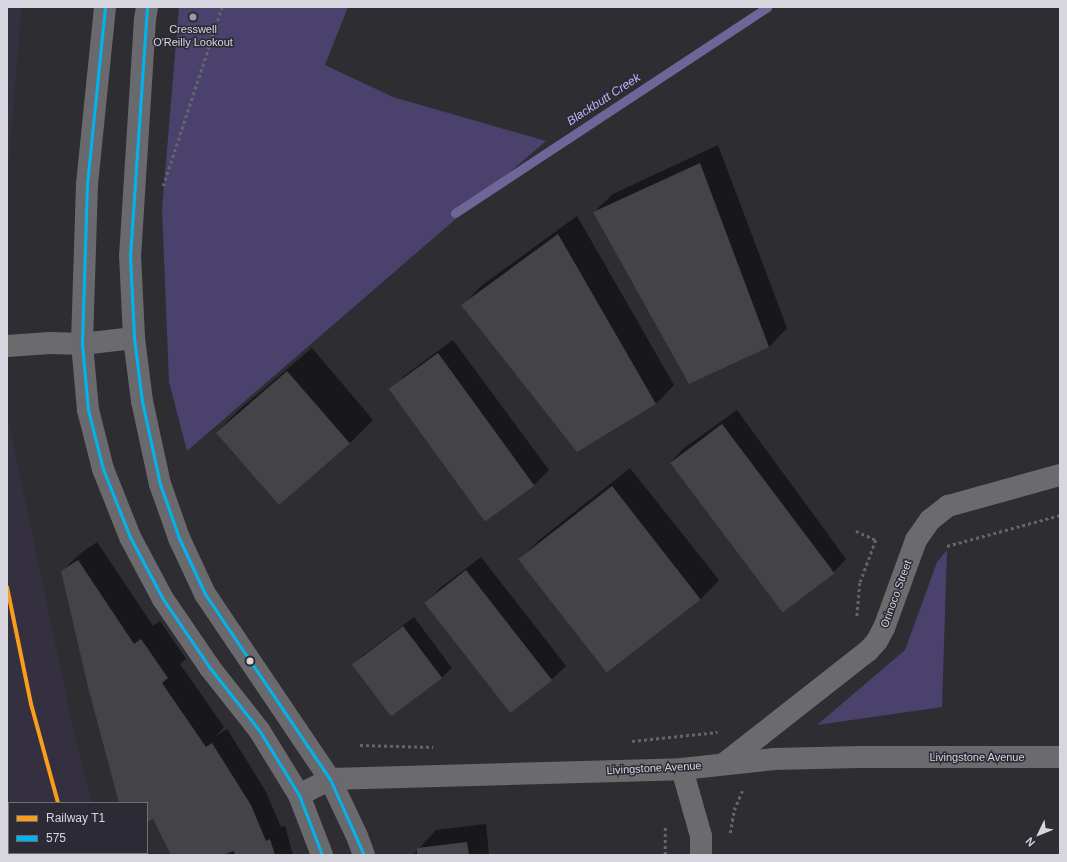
<!DOCTYPE html>
<style>
body{margin:0}
#map{position:relative;width:1067px;height:862px;overflow:hidden;background:#2d2d32;font-family:Helvetica,sans-serif}
div>[style]{position:absolute}
.built>*{inset:0;background:#343040;transform-origin:0 0}
.green>*{inset:0;background:#4a416c}
.shadow>*{inset:0;background:#0007}
.stream>*{height:9px;margin:-4.5px;padding:0 4.5px;transform-origin:4.5px;border-radius:4.5px;background:#706599}
.building>*{inset:0;background:#444348;transform-origin:0 0}
.path>*{height:2.5px;margin-top:-1.25px;transform-origin:0;background:repeating-linear-gradient(90deg,#656468 0 3px,transparent 0 6px)}
.minor>*{height:22px;margin:-11px;padding:0 11px;transform-origin:11px;border-radius:11px;background:#6b6b6e}
.highway>*{height:22px;margin:-11px;padding:0 11px;transform-origin:11px;border-radius:11px;background:#69696e}
.bus-1>*{height:3px;margin:-1.5px;padding:0 1.5px;transform-origin:1.5px;border-radius:1.5px;background:#00b5ef}
.rail-1>*{height:4px;margin:-2px;padding:0 2px;transform-origin:2px;border-radius:2px;background:#f99d1c}
.dots>*{width:11px;height:11px;translate:-50% -50%;box-sizing:border-box;border:2px solid #2c2a35;border-radius:50%}
span{translate:-50% -50%;white-space:nowrap;text-align:center;line-height:1.15;-webkit-text-stroke:3px #2c2a35;paint-order:stroke}
.poi-label{font-size:11px;color:#d7d6de}
.street-label{font-size:11px;color:#d7d6de}
.water-label{font-size:12px;color:#c0b3f5;font-style:italic}
.frame{position:absolute;inset:0;border:8px solid #d7d6de;pointer-events:none}
.legend{position:absolute;left:8px;top:802px;width:140px;height:52px;box-sizing:border-box;background:#2c2a35;border:1px solid #706f79;margin:0;padding:5px 7px;list-style:none;font-size:12px;color:#d7d6de}
.legend li{display:flex;align-items:center;gap:8px;height:20px}
.legend b{width:20px;border:1px solid #706f79}
.north{position:absolute;left:1019px;top:814px;width:40px;height:40px;-webkit-text-stroke:3px #2c2a35;paint-order:stroke;rotate:227deg;font-size:11px;font-weight:700;line-height:16px;text-align:center;color:#d7d6de}
.north::after{content:'';display:block;margin:auto;width:14px;height:18px;background:#d7d6de;clip-path:polygon(50% 0,100% 100%,50% 72%,0 100%)}
</style>
<div id="map">
<div class="built">
<i style="clip-path:polygon(7px 7px,22px 7px,7px 178px)"></i>
<i style="clip-path:polygon(7px 414px,75px 737px,92px 803px,9px 803px,9px 816px,7px 808px)"></i>
<i style="left:19px;top:853px;width:86px;height:2px"></i>
</div>
<div class="green">
<i style="clip-path:polygon(179px 7px,348px 7px,325px 65px,393px 97px,546px 141px,187px 451px,169px 382px,162px 209px)"></i>
<i style="clip-path:polygon(947px 550px,942px 707px,817px 725px,905px 650px,937px 562px)"></i>
</div>
<div class="shadow">
<i style="clip-path:polygon(718px 145px,787px 328px,769px 347px,594px 212px,613px 194px)"></i>
<i style="clip-path:polygon(577px 216px,674px 385px,656px 404px,463px 305px,481px 286px)"></i>
<i style="clip-path:polygon(453px 340px,549px 470px,535px 484px,486px 520px,391px 390px,405px 375px)"></i>
<i style="clip-path:polygon(312px 348px,373px 420px,349px 444px,217px 432px,241px 408px)"></i>
<i style="clip-path:polygon(737px 410px,846px 559px,832px 574px,670px 463px,684px 448px)"></i>
<i style="clip-path:polygon(630px 468px,719px 580px,701px 599px,608px 672px,519px 560px,538px 541px)"></i>
<i style="clip-path:polygon(97px 542px,153px 626px,160px 621px,186px 659px,180px 664px,224px 727px,216px 736px,227px 729px,265px 790px,281px 827px,285px 826px,293px 855px,172px 855px,154px 818px,147px 821px,147px 803px,120px 803px,62px 571px,81px 553px)"></i>
<i style="clip-path:polygon(481px 557px,566px 666px,551px 680px,425px 603px,440px 588px)"></i>
<i style="clip-path:polygon(414px 617px,452px 668px,442px 677px,391px 716px,353px 665px,363px 655px)"></i>
<i style="clip-path:polygon(486px 824px,489px 855px,413px 855px,436px 830px)"></i>
</div>
<div class="stream">
<i style="left:455px;top:213px;width:374px;rotate:-33.4deg"></i>
</div>
<div class="building">
<i style="clip-path:polygon(700px 163px,769px 347px,689px 384px,593px 212px)"></i>
<i style="clip-path:polygon(558px 234px,656px 404px,577px 452px,461px 305px)"></i>
<i style="left:438px;top:353px;width:164px;height:61px;rotate:54deg"></i>
<i style="left:287px;top:371px;width:96px;height:94px;rotate:49deg"></i>
<i style="left:722px;top:424px;width:187px;height:65px;rotate:53deg"></i>
<i style="left:612px;top:486px;width:144px;height:119px;rotate:52deg"></i>
<i style="clip-path:polygon(78px 560px,134px 644px,141px 639px,168px 678px,162px 683px,206px 747px,212px 743px,251px 805px,266px 841px,270px 839px,275px 855px,235px 855px,234px 851px,222px 855px,171px 855px,153px 819px,147px 822px,147px 803px,119px 803px,88px 687px,61px 571px)"></i>
<i style="left:466px;top:570px;width:140px;height:53px;rotate:52deg"></i>
<i style="left:403px;top:626px;width:65px;height:64px;rotate:53deg"></i>
<i style="clip-path:polygon(467px 842px,469px 855px,417px 855px,417px 848px)"></i>
</div>
<div class="path">
<i style="left:163px;top:186px;width:188px;rotate:-71.8deg"></i>
<i style="left:856px;top:531px;width:22px;rotate:24deg"></i>
<i style="left:876px;top:540px;width:46px;rotate:110.4deg"></i>
<i style="left:860px;top:583px;width:34px;rotate:95deg"></i>
<i style="left:947px;top:546px;width:117px;rotate:-15.3deg"></i>
<i style="left:632px;top:741px;width:86px;rotate:-6deg"></i>
<i style="left:360px;top:745px;width:73px;rotate:1.6deg"></i>
<i style="left:730px;top:833px;width:23px;rotate:-80deg"></i>
<i style="left:734px;top:810px;width:21px;rotate:-67deg"></i>
<i style="left:665px;top:855px;width:28px;rotate:-90deg"></i>
</div>
<div class="minor">
<i style="left:7px;top:346px;width:43px;rotate:-4deg"></i>
<i style="left:50px;top:343px;width:32px;rotate:2deg"></i>
<i style="left:82px;top:344px;width:52px;rotate:-6.6deg"></i>
<i style="left:725px;top:763px;width:182px;rotate:-38.1deg"></i>
<i style="left:868px;top:651px;width:13px;rotate:-48deg"></i>
<i style="left:877px;top:641px;width:15px;rotate:-62deg"></i>
<i style="left:884px;top:628px;width:94px;rotate:-70deg"></i>
<i style="left:916px;top:540px;width:24px;rotate:-55deg"></i>
<i style="left:930px;top:520px;width:23px;rotate:-38deg"></i>
<i style="left:948px;top:506px;width:116px;rotate:-15.5deg"></i>
<i style="left:682px;top:769px;width:70px;rotate:74.2deg"></i>
<i style="left:701px;top:836px;width:19px;rotate:90deg"></i>
<i style="left:299px;top:795px;width:35px;rotate:-27deg"></i>
<i style="left:330px;top:779px;width:352px;rotate:-1.6deg"></i>
<i style="left:682px;top:769px;width:93px;rotate:-6.2deg"></i>
<i style="left:774px;top:759px;width:85px;rotate:-1.3deg"></i>
<i style="left:859px;top:757px;width:201px"></i>
</div>
<div class="highway">
<i style="left:105px;top:7px;width:178px;rotate:95.8deg"></i>
<i style="left:87px;top:184px;width:160px;rotate:91.8deg"></i>
<i style="left:82px;top:344px;width:66px;rotate:84.8deg"></i>
<i style="left:88px;top:410px;width:61px;rotate:75.7deg"></i>
<i style="left:103px;top:469px;width:73px;rotate:68.3deg"></i>
<i style="left:130px;top:537px;width:70px;rotate:62deg"></i>
<i style="left:163px;top:599px;width:83px;rotate:55.7deg"></i>
<i style="left:210px;top:668px;width:79px;rotate:51.7deg"></i>
<i style="left:259px;top:730px;width:76px;rotate:58.4deg"></i>
<i style="left:299px;top:795px;width:64px;rotate:69deg"></i>
<i style="left:147px;top:7px;width:12px;rotate:99deg"></i>
<i style="left:145px;top:19px;width:236px;rotate:93.6deg"></i>
<i style="left:130px;top:255px;width:83px;rotate:87.2deg"></i>
<i style="left:134px;top:338px;width:64px;rotate:82.8deg"></i>
<i style="left:142px;top:401px;width:85px;rotate:77.8deg"></i>
<i style="left:160px;top:484px;width:57px;rotate:70.6deg"></i>
<i style="left:179px;top:538px;width:62px;rotate:65.1deg"></i>
<i style="left:205px;top:594px;width:223px;rotate:56deg"></i>
<i style="left:330px;top:779px;width:63px;rotate:64.7deg"></i>
<i style="left:357px;top:836px;width:20px;rotate:70deg"></i>
</div>
<div class="bus-1">
<i style="left:105px;top:7px;width:178px;rotate:95.8deg"></i>
<i style="left:87px;top:184px;width:160px;rotate:91.8deg"></i>
<i style="left:82px;top:344px;width:66px;rotate:84.8deg"></i>
<i style="left:88px;top:410px;width:61px;rotate:75.7deg"></i>
<i style="left:103px;top:469px;width:73px;rotate:68.3deg"></i>
<i style="left:130px;top:537px;width:70px;rotate:62deg"></i>
<i style="left:163px;top:599px;width:83px;rotate:55.7deg"></i>
<i style="left:210px;top:668px;width:79px;rotate:51.7deg"></i>
<i style="left:259px;top:730px;width:76px;rotate:58.4deg"></i>
<i style="left:299px;top:795px;width:64px;rotate:69deg"></i>
<i style="left:147px;top:7px;width:249px;rotate:93.9deg"></i>
<i style="left:130px;top:255px;width:83px;rotate:87.2deg"></i>
<i style="left:134px;top:338px;width:64px;rotate:82.8deg"></i>
<i style="left:142px;top:401px;width:85px;rotate:77.8deg"></i>
<i style="left:160px;top:484px;width:57px;rotate:70.6deg"></i>
<i style="left:179px;top:538px;width:62px;rotate:65.1deg"></i>
<i style="left:205px;top:594px;width:223px;rotate:56deg"></i>
<i style="left:330px;top:779px;width:83px;rotate:65.9deg"></i>
</div>
<div class="rail-1">
<i style="left:7px;top:587px;width:119px;rotate:78.4deg"></i>
<i style="left:31px;top:704px;width:103px;rotate:74.7deg"></i>
</div>
<div class="dots">
<i style="left:193px;top:17px;background:#9c9ba2"></i>
<i style="left:250px;top:661px;background:#d7d6de"></i>
</div>
<div class="poi-label">
<span style="left:193px;top:36px">Cresswell<br>O'Reilly Lookout</span>
</div>
<div class="street-label">
<span style="left:896px;top:594px;rotate:-70deg">Orinoco Street</span>
<span style="left:977px;top:757px">Livingstone Avenue</span>
<span style="left:654px;top:768px;rotate:-3deg">Livingstone Avenue</span>
</div>
<div class="water-label">
<span style="left:604px;top:100px;rotate:-33deg">Blackbutt Creek</span>
</div>
<div class="frame"></div>
<ul class="legend">
<li><b style="height:5px;background:#f99d1c"></b>Railway T1</li>
<li><b style="height:5px;background:#00b5ef"></b>575</li>
</ul>
<div class="north">N</div>
</div>
